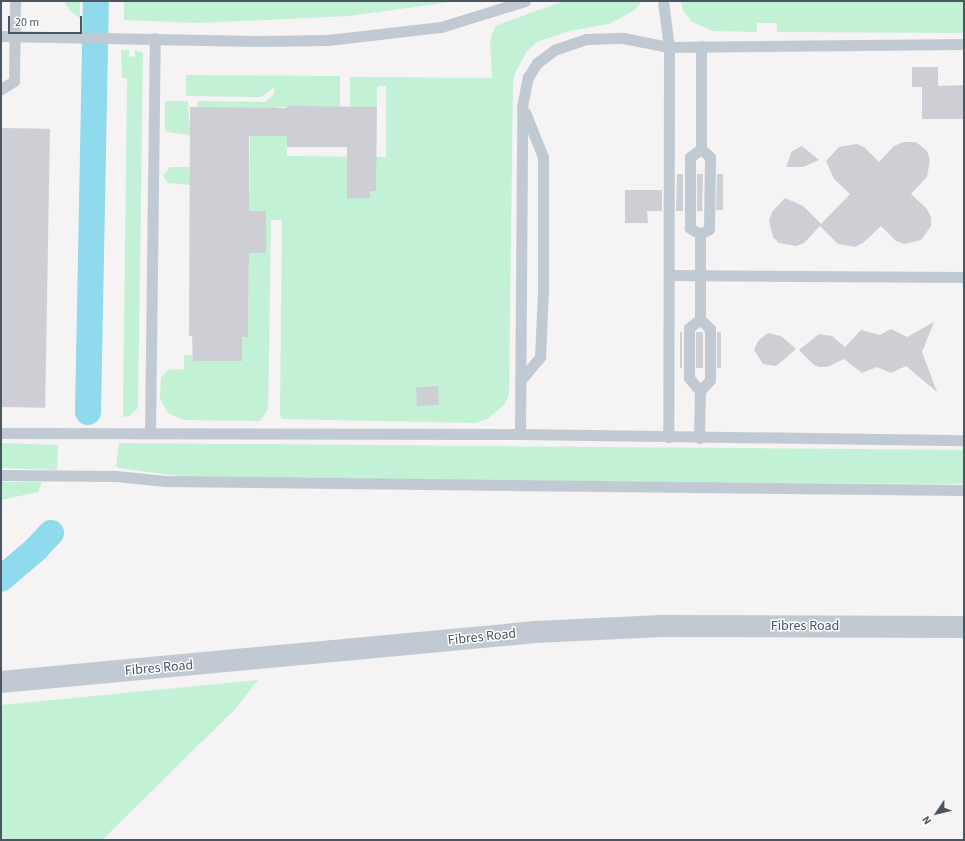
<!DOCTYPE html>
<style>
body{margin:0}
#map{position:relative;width:965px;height:841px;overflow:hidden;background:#f5f3f3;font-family:"Source Sans 3",sans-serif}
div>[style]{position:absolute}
.green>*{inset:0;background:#c3f1d5;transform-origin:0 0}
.canal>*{height:26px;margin:-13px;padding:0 13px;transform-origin:13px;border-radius:13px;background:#90daee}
.building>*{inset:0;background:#cdcfd5;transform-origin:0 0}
.lane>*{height:11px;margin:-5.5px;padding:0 5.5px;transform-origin:5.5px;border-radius:5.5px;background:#c1cad2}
.street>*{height:22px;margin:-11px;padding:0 11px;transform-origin:11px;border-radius:11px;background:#c1cad2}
span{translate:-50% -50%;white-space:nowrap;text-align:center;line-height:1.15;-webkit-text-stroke:3px #fff;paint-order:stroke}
.street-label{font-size:14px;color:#4a5661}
.frame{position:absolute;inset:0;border:2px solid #4a5661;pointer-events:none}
.north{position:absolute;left:917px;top:793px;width:40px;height:40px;-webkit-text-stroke:3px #fff;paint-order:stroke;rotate:235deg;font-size:11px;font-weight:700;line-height:16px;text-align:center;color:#4a5661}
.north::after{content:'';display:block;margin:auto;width:14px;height:18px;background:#4a5661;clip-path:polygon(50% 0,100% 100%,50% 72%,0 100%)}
.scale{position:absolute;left:8px;top:16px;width:74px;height:18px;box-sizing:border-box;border:2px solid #4a5661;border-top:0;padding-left:5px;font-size:12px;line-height:14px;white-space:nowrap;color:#4a5661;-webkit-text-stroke:3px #fff;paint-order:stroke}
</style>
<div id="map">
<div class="green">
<i style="clip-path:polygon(64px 1px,80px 1px,80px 18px,70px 11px)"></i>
<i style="clip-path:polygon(124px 1px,457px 1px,349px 16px,199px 23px,124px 20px)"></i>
<i style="clip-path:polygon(563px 1px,642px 1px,635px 10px,609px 24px,569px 31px,537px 42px,527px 51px,515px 73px,513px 84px,509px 395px,504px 405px,487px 419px,476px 423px,282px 419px,280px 414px,282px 220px,271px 220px,269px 355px,268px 407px,265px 414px,260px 421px,184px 420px,168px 413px,160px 399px,161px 378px,168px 370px,184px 369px,184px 355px,193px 355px,193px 361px,242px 361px,242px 337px,248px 337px,249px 253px,266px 252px,266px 211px,249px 211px,250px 136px,197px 107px,198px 101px,265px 102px,274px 94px,274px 87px,261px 97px,186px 96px,186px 75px,340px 76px,340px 107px,278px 107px,278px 125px,287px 123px,287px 156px,386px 157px,386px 86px,377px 86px,377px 107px,350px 107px,350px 77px,492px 78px,490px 41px,495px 26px)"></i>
<i style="clip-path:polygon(681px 1px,964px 1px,964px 33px,777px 32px,777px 23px,757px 23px,757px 32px,713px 31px,692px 22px,683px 10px)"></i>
<i style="clip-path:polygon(121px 50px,129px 50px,129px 56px,135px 57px,135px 50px,143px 53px,138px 408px,129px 416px,123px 417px,127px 78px,122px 78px)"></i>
<i style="clip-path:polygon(165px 101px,188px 101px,190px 135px,167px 132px,165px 129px)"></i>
<i style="clip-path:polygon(170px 167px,190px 167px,190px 185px,168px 183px,163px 176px)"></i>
<i style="left:1px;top:443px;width:57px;height:25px;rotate:2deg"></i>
<i style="clip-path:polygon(119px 443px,964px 450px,964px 484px,193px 478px,119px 468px,116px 466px)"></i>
<i style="clip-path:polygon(1px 482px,41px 482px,41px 485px,38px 492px,1px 500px)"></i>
<i style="clip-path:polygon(258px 680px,236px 708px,102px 840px,1px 840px,1px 705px)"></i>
</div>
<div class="canal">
<i style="left:88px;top:412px;width:411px;rotate:-88.9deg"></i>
<i style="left:1px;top:579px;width:46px;rotate:-40.6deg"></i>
<i style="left:36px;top:549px;width:22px;rotate:-47deg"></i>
</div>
<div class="building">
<i style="clip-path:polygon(912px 67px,938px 67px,938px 86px,964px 85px,964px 119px,922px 119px,922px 87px,912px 87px)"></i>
<i style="clip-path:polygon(287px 106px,377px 107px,376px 191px,370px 191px,370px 198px,347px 198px,347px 147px,287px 147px,287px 136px,249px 136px,249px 211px,266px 211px,266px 253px,249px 253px,248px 337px,242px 337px,242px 361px,193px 361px,192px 336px,189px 336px,190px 107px,287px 108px)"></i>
<i style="left:1px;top:128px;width:49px;height:279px;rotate:1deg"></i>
<i style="clip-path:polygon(903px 142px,916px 142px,927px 151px,930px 160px,927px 177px,911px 194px,927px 209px,931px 217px,931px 226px,921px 240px,905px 244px,896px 241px,881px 226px,863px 243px,855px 247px,838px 244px,820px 226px,804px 243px,796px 246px,779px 243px,773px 237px,769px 221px,772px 212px,785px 198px,803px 206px,821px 224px,850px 194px,834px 179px,826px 161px,839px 147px,856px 144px,864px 147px,879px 162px,894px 146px)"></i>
<i style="clip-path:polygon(802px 146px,819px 160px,803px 167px,786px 167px,792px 151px)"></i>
<i style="clip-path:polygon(677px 174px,683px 174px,683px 211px,676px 211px)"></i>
<i style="clip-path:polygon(697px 174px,703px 174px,702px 211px,697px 211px)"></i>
<i style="clip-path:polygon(717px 174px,723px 174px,723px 210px,716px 210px)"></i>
<i style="clip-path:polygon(625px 190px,662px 190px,662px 211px,647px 211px,648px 223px,625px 223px)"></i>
<i style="clip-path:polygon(934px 322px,922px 352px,937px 392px,906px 366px,891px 373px,877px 367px,862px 373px,844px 359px,827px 367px,820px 367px,814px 365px,799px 350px,819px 334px,832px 336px,845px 347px,861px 330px,880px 335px,891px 329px,907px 337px)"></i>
<i style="left:680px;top:332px;width:2px;height:36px"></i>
<i style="left:696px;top:332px;width:7px;height:36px"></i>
<i style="left:717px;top:332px;width:4px;height:36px"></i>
<i style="clip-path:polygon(768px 333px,781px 336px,796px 349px,776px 366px,763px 364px,754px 350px,758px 341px)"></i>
<i style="left:438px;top:386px;width:19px;height:22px;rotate:87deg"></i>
</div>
<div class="lane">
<i style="left:663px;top:1px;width:46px;rotate:82.6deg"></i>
<i style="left:669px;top:47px;width:390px;rotate:90.1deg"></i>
<i style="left:1px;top:36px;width:259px;rotate:1.1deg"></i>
<i style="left:260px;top:41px;width:68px;rotate:-0.8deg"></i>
<i style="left:328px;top:40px;width:114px;rotate:-6.6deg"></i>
<i style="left:441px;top:27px;width:88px;rotate:-17.2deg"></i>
<i style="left:1px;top:89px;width:15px;rotate:-32deg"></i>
<i style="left:14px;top:81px;width:80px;rotate:-89.3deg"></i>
<i style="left:700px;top:234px;width:10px;rotate:-29deg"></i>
<i style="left:709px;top:229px;width:72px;rotate:-89.2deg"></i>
<i style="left:710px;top:157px;width:12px;rotate:-138deg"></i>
<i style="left:701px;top:149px;width:103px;rotate:-90deg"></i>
<i style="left:700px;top:234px;width:12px;rotate:-149deg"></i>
<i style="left:690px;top:228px;width:71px;rotate:-90deg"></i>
<i style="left:690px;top:157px;width:14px;rotate:-36deg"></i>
<i style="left:669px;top:275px;width:295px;rotate:0.4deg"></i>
<i style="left:520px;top:381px;width:31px;rotate:-50deg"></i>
<i style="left:540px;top:357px;width:67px;rotate:-87.4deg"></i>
<i style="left:543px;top:290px;width:133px;rotate:-90deg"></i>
<i style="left:543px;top:157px;width:48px;rotate:-111.8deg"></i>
<i style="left:700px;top:391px;width:15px;rotate:-48deg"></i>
<i style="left:710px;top:380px;width:51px;rotate:-90deg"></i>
<i style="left:710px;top:329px;width:14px;rotate:-135deg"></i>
<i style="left:700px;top:319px;width:85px;rotate:-90deg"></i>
<i style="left:1px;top:433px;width:519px;rotate:0.11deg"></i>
<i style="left:520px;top:434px;width:444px;rotate:0.8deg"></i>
<i style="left:150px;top:433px;width:395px;rotate:-89.3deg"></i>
<i style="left:520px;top:434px;width:327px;rotate:-89.6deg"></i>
<i style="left:522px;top:107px;width:31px;rotate:-79deg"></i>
<i style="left:528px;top:77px;width:17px;rotate:-57deg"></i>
<i style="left:537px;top:63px;width:21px;rotate:-37deg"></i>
<i style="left:554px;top:50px;width:34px;rotate:-19deg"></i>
<i style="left:586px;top:39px;width:37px;rotate:-2deg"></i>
<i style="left:623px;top:38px;width:47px;rotate:11.1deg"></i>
<i style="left:669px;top:47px;width:295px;rotate:-0.6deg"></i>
<i style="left:699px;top:438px;width:47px;rotate:-88.8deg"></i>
<i style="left:700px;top:391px;width:17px;rotate:-130deg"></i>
<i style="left:689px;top:378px;width:50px;rotate:-90deg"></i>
<i style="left:689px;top:328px;width:14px;rotate:-39deg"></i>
<i style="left:1px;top:475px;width:115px;rotate:0.5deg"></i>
<i style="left:116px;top:476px;width:49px;rotate:5.8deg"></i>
<i style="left:165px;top:481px;width:799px;rotate:0.65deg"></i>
</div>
<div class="street">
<i style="left:1px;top:682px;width:537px;rotate:-5.34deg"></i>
<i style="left:536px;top:632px;width:125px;rotate:-2.7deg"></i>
<i style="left:661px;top:626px;width:303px;rotate:0.2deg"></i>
</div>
<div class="street-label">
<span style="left:805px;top:626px">Fibres Road</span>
<span style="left:482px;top:637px;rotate:-6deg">Fibres Road</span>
<span style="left:159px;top:668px;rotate:-5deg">Fibres Road</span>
</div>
<div class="frame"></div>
<div class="north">N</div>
<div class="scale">20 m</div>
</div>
